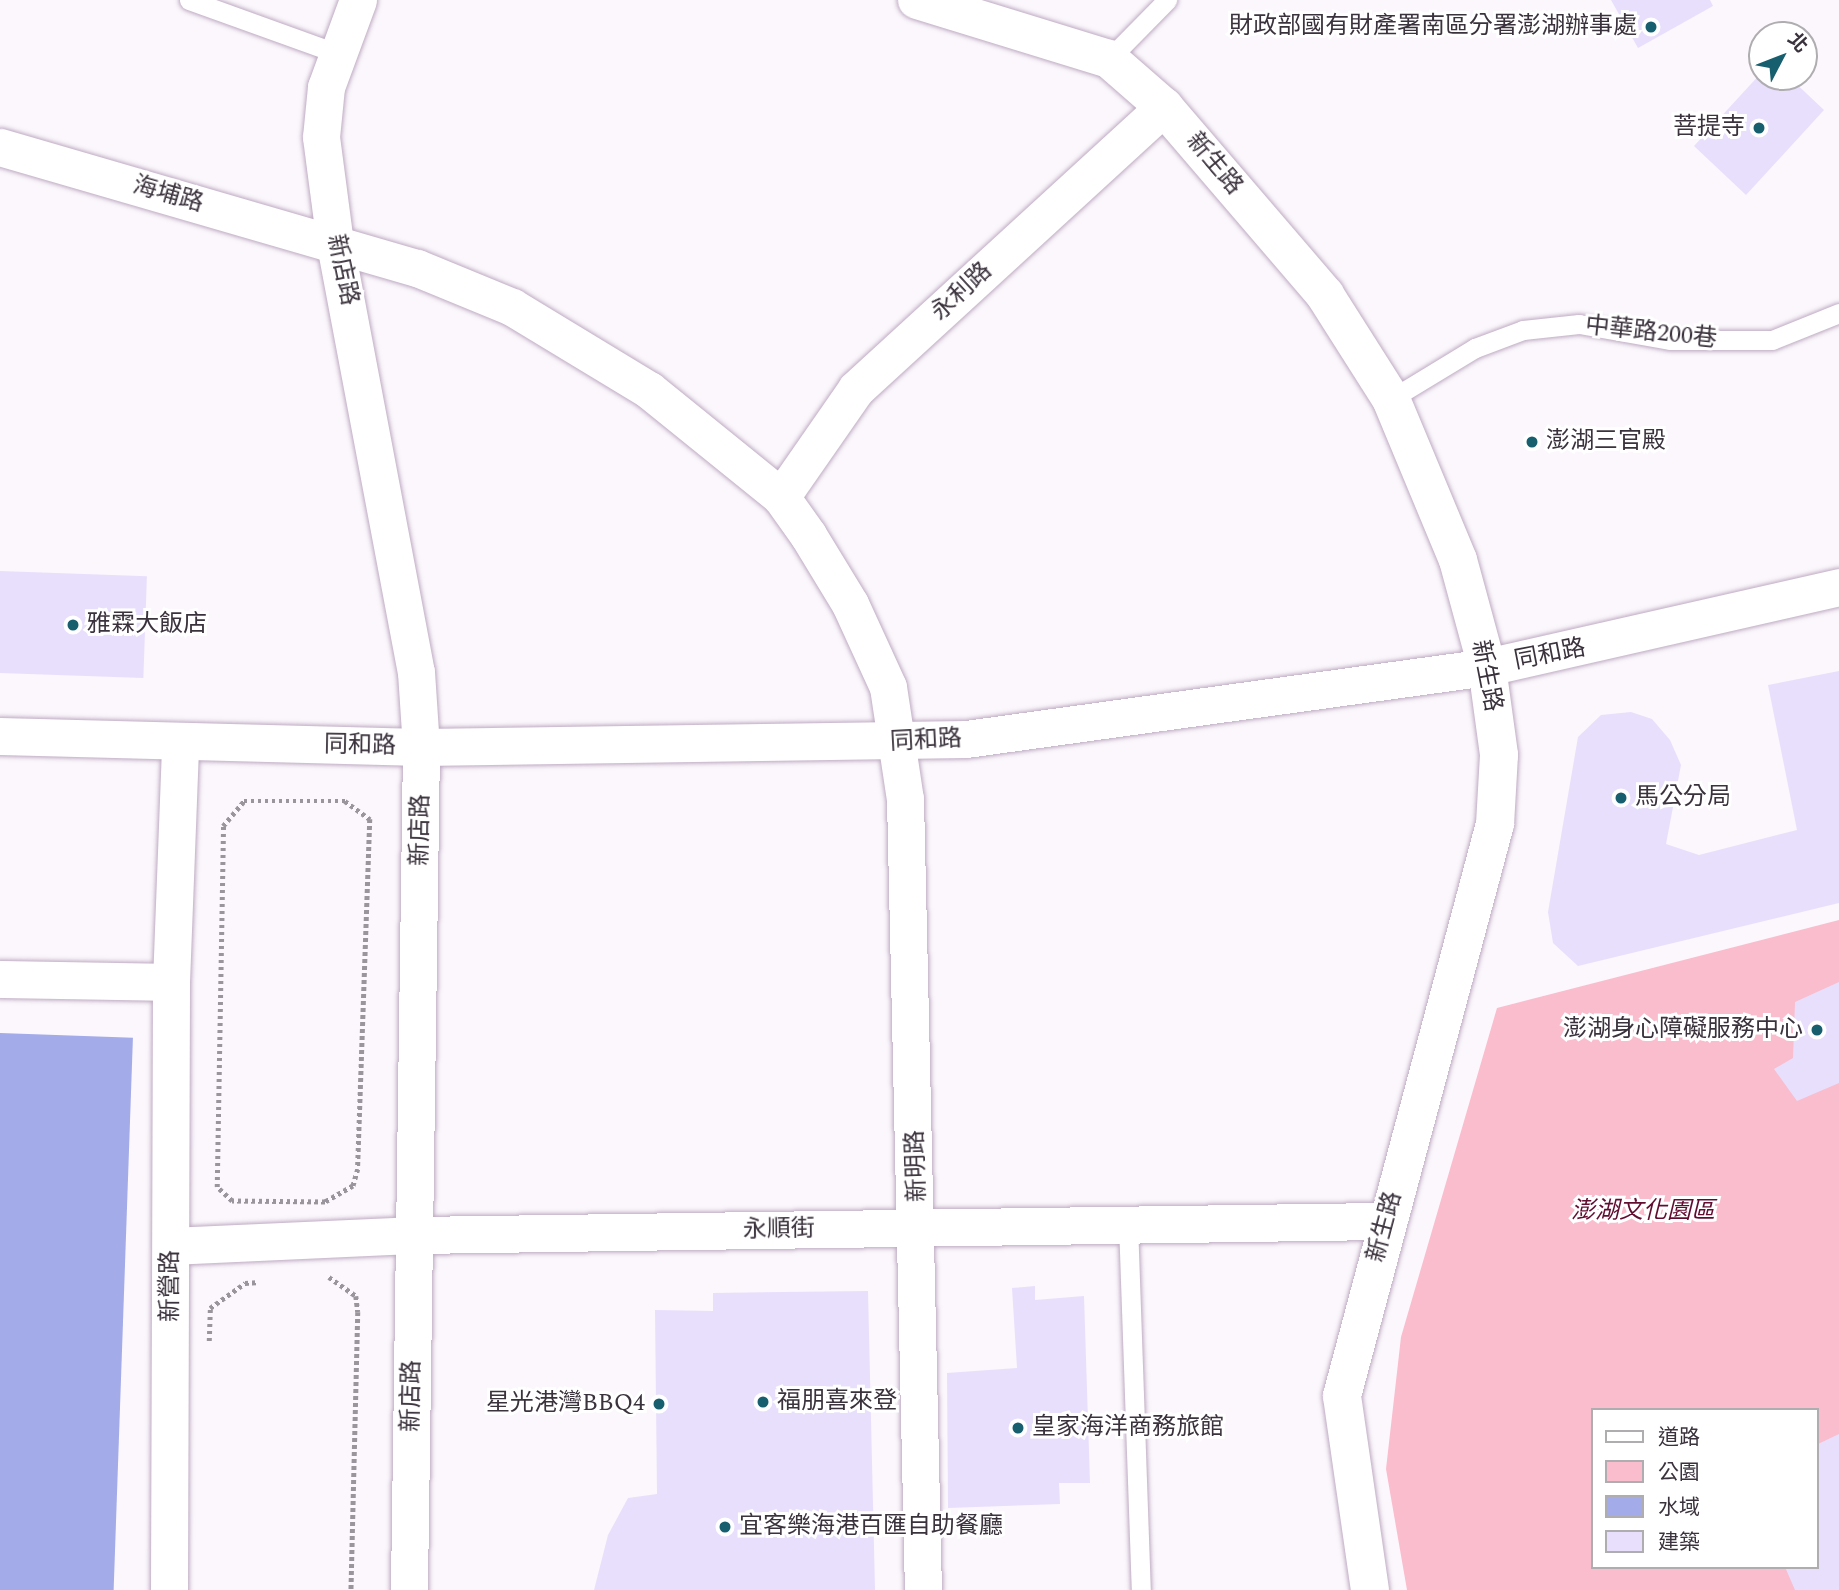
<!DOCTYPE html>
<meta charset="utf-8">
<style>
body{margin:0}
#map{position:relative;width:1839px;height:1590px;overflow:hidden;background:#fbf7fc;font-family:Spectral,"Noto Sans TC",serif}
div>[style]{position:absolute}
.green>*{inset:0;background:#f9bdcd}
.water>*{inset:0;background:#a3abe8;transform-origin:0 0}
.building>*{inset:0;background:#e8dffc;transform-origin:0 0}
.path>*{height:4.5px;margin-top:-2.25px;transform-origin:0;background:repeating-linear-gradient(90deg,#9a949c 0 3.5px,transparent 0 7px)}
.roads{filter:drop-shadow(0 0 2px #beaac2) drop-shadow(0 0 2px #beaac2)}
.service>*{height:19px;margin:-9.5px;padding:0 9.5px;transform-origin:9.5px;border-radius:9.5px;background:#fff}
.minor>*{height:37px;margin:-18.5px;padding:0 18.5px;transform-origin:18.5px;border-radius:18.5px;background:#fff}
.secondary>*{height:38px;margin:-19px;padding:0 19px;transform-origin:19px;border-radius:19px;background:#fff}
.dots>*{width:19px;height:19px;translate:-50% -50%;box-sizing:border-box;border:4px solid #fff;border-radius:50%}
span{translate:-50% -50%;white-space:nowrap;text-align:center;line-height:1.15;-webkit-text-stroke:6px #fff;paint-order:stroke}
.poi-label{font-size:24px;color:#3a323c}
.right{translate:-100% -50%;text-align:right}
.left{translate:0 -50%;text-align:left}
.street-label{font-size:24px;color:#3a323c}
.park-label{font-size:24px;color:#600d30;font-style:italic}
.legend{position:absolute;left:1591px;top:1408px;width:228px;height:161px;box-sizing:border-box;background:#fff;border:2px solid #b0adb1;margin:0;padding:9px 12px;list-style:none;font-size:21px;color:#3a323c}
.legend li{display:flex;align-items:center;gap:14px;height:35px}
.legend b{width:35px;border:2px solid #b0adb1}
.north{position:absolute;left:1748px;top:21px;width:70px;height:70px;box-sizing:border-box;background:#fff;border:2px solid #b0adb1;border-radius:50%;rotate:48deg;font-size:19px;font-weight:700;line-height:28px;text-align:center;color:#3a323c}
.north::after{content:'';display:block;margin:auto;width:24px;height:32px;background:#175f6f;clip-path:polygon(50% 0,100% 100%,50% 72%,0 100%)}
</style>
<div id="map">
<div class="green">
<i style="clip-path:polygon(evenodd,1839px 920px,1839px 1590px,1407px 1590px,1386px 1469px,1401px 1337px,1497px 1008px,1839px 920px,1592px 1410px,1816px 1410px,1816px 1567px,1592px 1567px,1592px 1410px)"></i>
</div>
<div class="water">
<i style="left:0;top:1033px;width:133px;height:557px;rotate:2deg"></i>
</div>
<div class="building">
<i style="clip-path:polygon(1611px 0,1710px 0,1713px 6px,1638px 48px)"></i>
<i style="clip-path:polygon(1762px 72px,1762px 77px,1789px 77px,1824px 110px,1746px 195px,1694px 146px)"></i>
<i style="left:0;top:571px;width:147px;height:102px;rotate:2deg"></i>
<i style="clip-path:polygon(1839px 671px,1839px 903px,1578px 966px,1553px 943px,1548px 912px,1578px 737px,1601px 715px,1631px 712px,1652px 719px,1670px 740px,1681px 765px,1666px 844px,1699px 855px,1797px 830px,1768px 685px)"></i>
<i style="clip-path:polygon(1839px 982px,1839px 1083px,1797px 1101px,1774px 1069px,1793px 1058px,1795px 1002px)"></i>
<i style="clip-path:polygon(1035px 1286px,1035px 1300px,1084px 1296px,1090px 1483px,1059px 1483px,1060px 1504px,948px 1508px,947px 1373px,1017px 1368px,1012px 1288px)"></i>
<i style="clip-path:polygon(868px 1291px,875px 1590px,594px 1590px,608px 1535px,628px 1498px,657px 1494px,655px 1310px,713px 1311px,713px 1293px)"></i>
<i style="clip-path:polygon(1839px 1434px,1839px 1590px,1795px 1590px,1785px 1567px,1816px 1567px,1816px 1445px)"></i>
</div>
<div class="path">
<i style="left:244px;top:801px;width:101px"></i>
<i style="left:345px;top:801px;width:31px;rotate:36deg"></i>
<i style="left:370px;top:819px;width:350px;rotate:92deg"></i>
<i style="left:358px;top:1169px;width:18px;rotate:106deg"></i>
<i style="left:353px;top:1186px;width:32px;rotate:150deg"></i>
<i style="left:325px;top:1202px;width:93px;rotate:-179.4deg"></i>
<i style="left:232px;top:1201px;width:21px;rotate:-137deg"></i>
<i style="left:217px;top:1187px;width:361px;rotate:-89deg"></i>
<i style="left:223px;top:826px;width:33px;rotate:-50deg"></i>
<i style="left:329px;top:1277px;width:33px;rotate:35deg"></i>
<i style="left:356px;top:1296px;width:16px;rotate:83deg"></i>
<i style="left:358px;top:1312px;width:278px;rotate:91.4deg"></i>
<i style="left:209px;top:1341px;width:33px;rotate:-88deg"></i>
<i style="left:210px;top:1308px;width:43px;rotate:-35.5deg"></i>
<i style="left:245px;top:1283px;width:13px;rotate:-4deg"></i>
</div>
<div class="roads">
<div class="service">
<i style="left:189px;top:0;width:156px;rotate:19.8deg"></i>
<i style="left:1109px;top:59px;width:83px;rotate:-45.5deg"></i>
<i style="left:1391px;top:399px;width:98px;rotate:-31.3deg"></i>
<i style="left:1475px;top:348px;width:51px;rotate:-20.6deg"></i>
<i style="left:1523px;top:330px;width:56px;rotate:-6.1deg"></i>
<i style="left:1579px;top:324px;width:92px;rotate:10deg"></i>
<i style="left:1670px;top:340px;width:102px"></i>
<i style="left:1772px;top:340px;width:72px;rotate:-21.9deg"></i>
<i style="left:1128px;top:1223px;width:367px;rotate:88deg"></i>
</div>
<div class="minor">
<i style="left:358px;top:0;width:93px;rotate:110.2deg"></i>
<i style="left:326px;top:87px;width:50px;rotate:95.7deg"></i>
<i style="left:321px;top:137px;width:108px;rotate:82.5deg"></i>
<i style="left:335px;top:244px;width:436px;rotate:79.3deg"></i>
<i style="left:416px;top:672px;width:75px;rotate:86.2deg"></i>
<i style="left:421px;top:747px;width:843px;rotate:90.82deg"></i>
<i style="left:0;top:147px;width:434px;rotate:16.2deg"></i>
<i style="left:417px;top:268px;width:103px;rotate:22.3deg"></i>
<i style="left:512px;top:307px;width:160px;rotate:31.2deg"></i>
<i style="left:649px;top:390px;width:170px;rotate:39deg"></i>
<i style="left:781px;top:497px;width:47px;rotate:54.6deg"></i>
<i style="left:808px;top:535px;width:81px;rotate:58.7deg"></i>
<i style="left:850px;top:604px;width:91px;rotate:65.4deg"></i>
<i style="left:888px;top:687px;width:113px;rotate:81.4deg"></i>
<i style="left:905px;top:799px;width:791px;rotate:88.7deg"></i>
<i style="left:781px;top:497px;width:131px;rotate:-55.2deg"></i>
<i style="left:856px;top:389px;width:418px;rotate:-42.5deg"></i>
<i style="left:0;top:736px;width:421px;rotate:1.5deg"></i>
<i style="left:421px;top:747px;width:545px;rotate:-0.84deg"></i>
<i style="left:966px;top:739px;width:526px;rotate:-7.87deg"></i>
<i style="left:1487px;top:667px;width:361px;rotate:-12.8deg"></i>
<i style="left:0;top:979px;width:171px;rotate:1deg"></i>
<i style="left:172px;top:1246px;width:243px;rotate:-2.6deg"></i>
<i style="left:415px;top:1235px;width:971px;rotate:-0.83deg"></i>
<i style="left:169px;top:1590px;width:608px;rotate:-89.81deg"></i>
<i style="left:171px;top:982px;width:239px;rotate:-87.8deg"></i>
</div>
<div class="secondary">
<i style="left:917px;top:0;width:201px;rotate:17.1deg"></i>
<i style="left:1109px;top:59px;width:73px;rotate:41.1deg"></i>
<i style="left:1164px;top:107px;width:248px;rotate:49.4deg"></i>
<i style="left:1325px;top:295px;width:123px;rotate:57.6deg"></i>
<i style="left:1391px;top:399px;width:174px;rotate:67.4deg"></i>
<i style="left:1458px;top:560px;width:111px;rotate:74.8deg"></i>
<i style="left:1487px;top:667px;width:89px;rotate:82.2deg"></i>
<i style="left:1499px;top:755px;width:69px;rotate:93.3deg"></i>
<i style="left:1495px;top:824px;width:592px;rotate:104.98deg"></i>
<i style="left:1342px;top:1396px;width:196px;rotate:81.8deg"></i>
</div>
</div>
<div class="dots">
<i style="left:1651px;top:27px;background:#175f6f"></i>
<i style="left:1759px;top:128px;background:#175f6f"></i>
<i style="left:1532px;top:442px;background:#175f6f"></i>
<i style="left:73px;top:625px;background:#175f6f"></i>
<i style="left:1621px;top:798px;background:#175f6f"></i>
<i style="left:1817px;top:1030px;background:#175f6f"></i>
<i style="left:763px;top:1402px;background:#175f6f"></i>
<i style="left:659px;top:1404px;background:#175f6f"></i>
<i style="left:1018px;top:1428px;background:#175f6f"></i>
<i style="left:725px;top:1527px;background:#175f6f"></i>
</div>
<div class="poi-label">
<span class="right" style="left:1637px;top:27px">財政部國有財產署南區分署澎湖辦事處</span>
<span class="right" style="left:1745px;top:128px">菩提寺</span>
<span class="left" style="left:1546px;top:442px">澎湖三官殿</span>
<span class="left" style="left:87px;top:625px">雅霖大飯店</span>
<span class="left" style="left:1635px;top:798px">馬公分局</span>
<span class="right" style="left:1803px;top:1030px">澎湖身心障礙服務中心</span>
<span class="left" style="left:777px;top:1402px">福朋喜來登</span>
<span class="right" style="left:645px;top:1404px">星光港灣BBQ4</span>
<span class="left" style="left:1032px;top:1428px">皇家海洋商務旅館</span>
<span class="left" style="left:739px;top:1527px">宜客樂海港百匯自助餐廳</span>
</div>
<div class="street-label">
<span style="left:1214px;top:164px;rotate:50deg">新生路</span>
<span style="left:168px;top:195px;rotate:16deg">海埔路</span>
<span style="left:342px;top:270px;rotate:78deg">新店路</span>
<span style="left:962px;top:292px;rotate:-43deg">永利路</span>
<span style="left:1651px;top:333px;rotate:6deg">中華路200巷</span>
<span style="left:1550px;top:655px;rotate:-11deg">同和路</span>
<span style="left:1486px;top:676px;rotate:79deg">新生路</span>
<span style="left:926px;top:741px;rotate:-3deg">同和路</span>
<span style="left:360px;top:746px;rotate:1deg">同和路</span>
<span style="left:421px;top:830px;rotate:-89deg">新店路</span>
<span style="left:917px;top:1166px;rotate:-92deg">新明路</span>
<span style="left:1385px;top:1227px;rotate:-75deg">新生路</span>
<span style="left:779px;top:1230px;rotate:-1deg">永順街</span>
<span style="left:171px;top:1286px;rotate:-90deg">新營路</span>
<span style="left:412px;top:1396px;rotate:-89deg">新店路</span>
</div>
<div class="park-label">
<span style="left:1643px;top:1212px">澎湖文化園區</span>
</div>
<ul class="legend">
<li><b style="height:9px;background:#fff"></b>道路</li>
<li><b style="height:19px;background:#f9bdcd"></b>公園</li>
<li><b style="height:19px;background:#a3abe8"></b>水域</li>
<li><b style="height:19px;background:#e8dffc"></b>建築</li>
</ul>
<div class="north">北</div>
</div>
